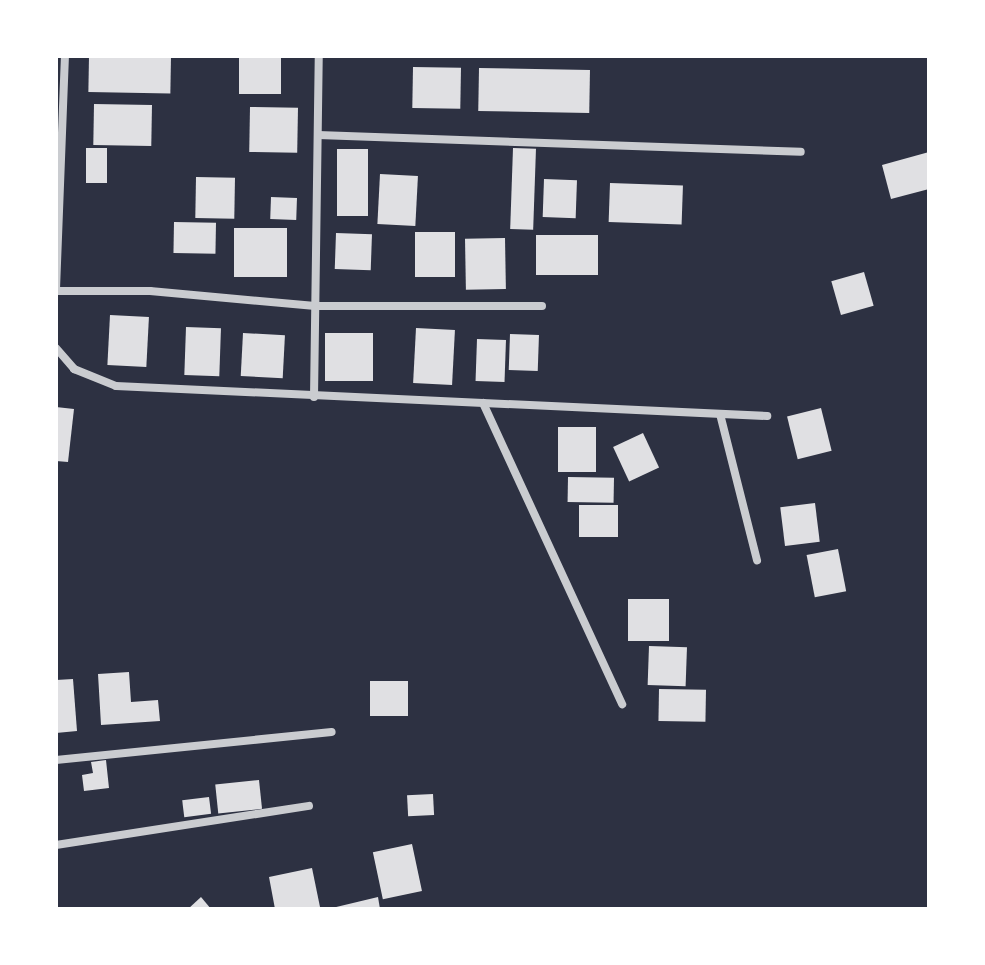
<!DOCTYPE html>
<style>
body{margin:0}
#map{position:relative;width:985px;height:965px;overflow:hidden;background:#2d3142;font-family:"DM Sans",sans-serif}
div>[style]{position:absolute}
.building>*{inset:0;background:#e0e0e3;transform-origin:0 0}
.minor>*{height:8px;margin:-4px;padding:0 4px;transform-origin:4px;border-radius:4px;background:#caccd0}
span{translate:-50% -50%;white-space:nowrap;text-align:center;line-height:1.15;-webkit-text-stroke:6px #fff;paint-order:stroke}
.frame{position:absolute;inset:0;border:58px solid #fff;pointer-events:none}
</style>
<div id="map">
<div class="building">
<i style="left:89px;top:56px;width:82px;height:36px;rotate:1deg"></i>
<i style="left:239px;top:56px;width:42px;height:38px"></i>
<i style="left:413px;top:67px;width:48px;height:41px;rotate:1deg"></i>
<i style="left:479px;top:68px;width:111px;height:43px;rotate:1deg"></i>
<i style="left:94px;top:104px;width:58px;height:41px;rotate:1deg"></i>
<i style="left:250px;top:107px;width:48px;height:45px;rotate:1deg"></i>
<i style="left:86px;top:148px;width:21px;height:35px"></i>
<i style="left:513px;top:148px;width:23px;height:81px;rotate:2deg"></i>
<i style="left:337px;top:149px;width:31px;height:67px"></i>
<i style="clip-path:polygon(929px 152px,929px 189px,891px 199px,882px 165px)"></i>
<i style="left:380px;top:174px;width:38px;height:50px;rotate:3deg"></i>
<i style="left:196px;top:177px;width:39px;height:41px;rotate:1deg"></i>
<i style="left:544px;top:179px;width:33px;height:38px;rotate:2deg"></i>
<i style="left:610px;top:183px;width:73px;height:39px;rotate:2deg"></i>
<i style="left:271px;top:197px;width:26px;height:22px;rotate:2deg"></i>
<i style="left:174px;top:222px;width:42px;height:31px;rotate:1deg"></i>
<i style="left:234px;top:228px;width:53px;height:49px"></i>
<i style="left:415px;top:232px;width:40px;height:45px"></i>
<i style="left:336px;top:233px;width:36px;height:36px;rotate:2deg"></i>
<i style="left:598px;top:235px;width:40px;height:62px;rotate:90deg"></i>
<i style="left:505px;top:238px;width:51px;height:40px;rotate:89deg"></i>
<i style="left:864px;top:272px;width:35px;height:34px;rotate:74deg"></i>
<i style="left:110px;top:315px;width:39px;height:50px;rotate:3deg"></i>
<i style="left:186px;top:327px;width:35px;height:48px;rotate:2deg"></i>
<i style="left:416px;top:328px;width:39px;height:55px;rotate:3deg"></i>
<i style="left:243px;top:333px;width:42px;height:43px;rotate:3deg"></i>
<i style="left:325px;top:333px;width:48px;height:48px"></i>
<i style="left:510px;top:334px;width:29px;height:36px;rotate:2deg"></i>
<i style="left:477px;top:339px;width:29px;height:42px;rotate:2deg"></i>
<i style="clip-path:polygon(56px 407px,74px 409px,68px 462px,56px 461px)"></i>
<i style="left:821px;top:408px;width:44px;height:35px;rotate:76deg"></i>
<i style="left:558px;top:427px;width:38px;height:45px"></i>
<i style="left:643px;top:433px;width:38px;height:33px;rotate:65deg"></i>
<i style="left:568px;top:477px;width:46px;height:25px;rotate:1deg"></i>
<i style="left:815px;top:503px;width:39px;height:35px;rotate:83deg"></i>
<i style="left:579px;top:505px;width:39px;height:32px"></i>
<i style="left:838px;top:549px;width:43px;height:32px;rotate:79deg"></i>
<i style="left:628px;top:599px;width:41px;height:42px"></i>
<i style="left:649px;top:646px;width:38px;height:39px;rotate:2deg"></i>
<i style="clip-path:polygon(129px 672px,131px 702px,158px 700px,160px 721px,101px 725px,98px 674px)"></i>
<i style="clip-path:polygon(73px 679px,77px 731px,56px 733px,56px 680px)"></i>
<i style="left:370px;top:681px;width:38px;height:35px"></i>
<i style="left:659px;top:689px;width:47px;height:32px;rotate:1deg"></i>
<i style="clip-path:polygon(106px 760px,109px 788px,84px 791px,82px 775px,93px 773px,91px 762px)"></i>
<i style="left:259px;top:780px;width:29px;height:44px;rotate:84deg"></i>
<i style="left:433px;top:794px;width:21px;height:26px;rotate:87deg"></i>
<i style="left:209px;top:797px;width:17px;height:27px;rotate:83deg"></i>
<i style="left:412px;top:844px;width:48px;height:40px;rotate:78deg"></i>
<i style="clip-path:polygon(312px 868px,320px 907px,275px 909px,269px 877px)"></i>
<i style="clip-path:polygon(201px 897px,211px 909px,188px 909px)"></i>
<i style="clip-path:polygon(378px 897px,380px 909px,332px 909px,332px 908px)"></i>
</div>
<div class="minor">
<i style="left:318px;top:135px;width:483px;rotate:2deg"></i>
<i style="left:56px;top:289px;width:233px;rotate:-87.8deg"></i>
<i style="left:56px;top:291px;width:94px"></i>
<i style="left:150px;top:291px;width:166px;rotate:5.2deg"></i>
<i style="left:315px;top:306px;width:227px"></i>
<i style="left:56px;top:348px;width:28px;rotate:49deg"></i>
<i style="left:74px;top:369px;width:45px;rotate:22deg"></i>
<i style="left:116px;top:386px;width:652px;rotate:2.64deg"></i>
<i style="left:314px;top:397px;width:341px;rotate:-89.2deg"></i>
<i style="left:483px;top:403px;width:332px;rotate:65.2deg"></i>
<i style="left:720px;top:414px;width:151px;rotate:75.8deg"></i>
<i style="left:56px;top:760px;width:277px;rotate:-5.8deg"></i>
<i style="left:56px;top:845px;width:256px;rotate:-8.8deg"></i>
</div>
<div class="frame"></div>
</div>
